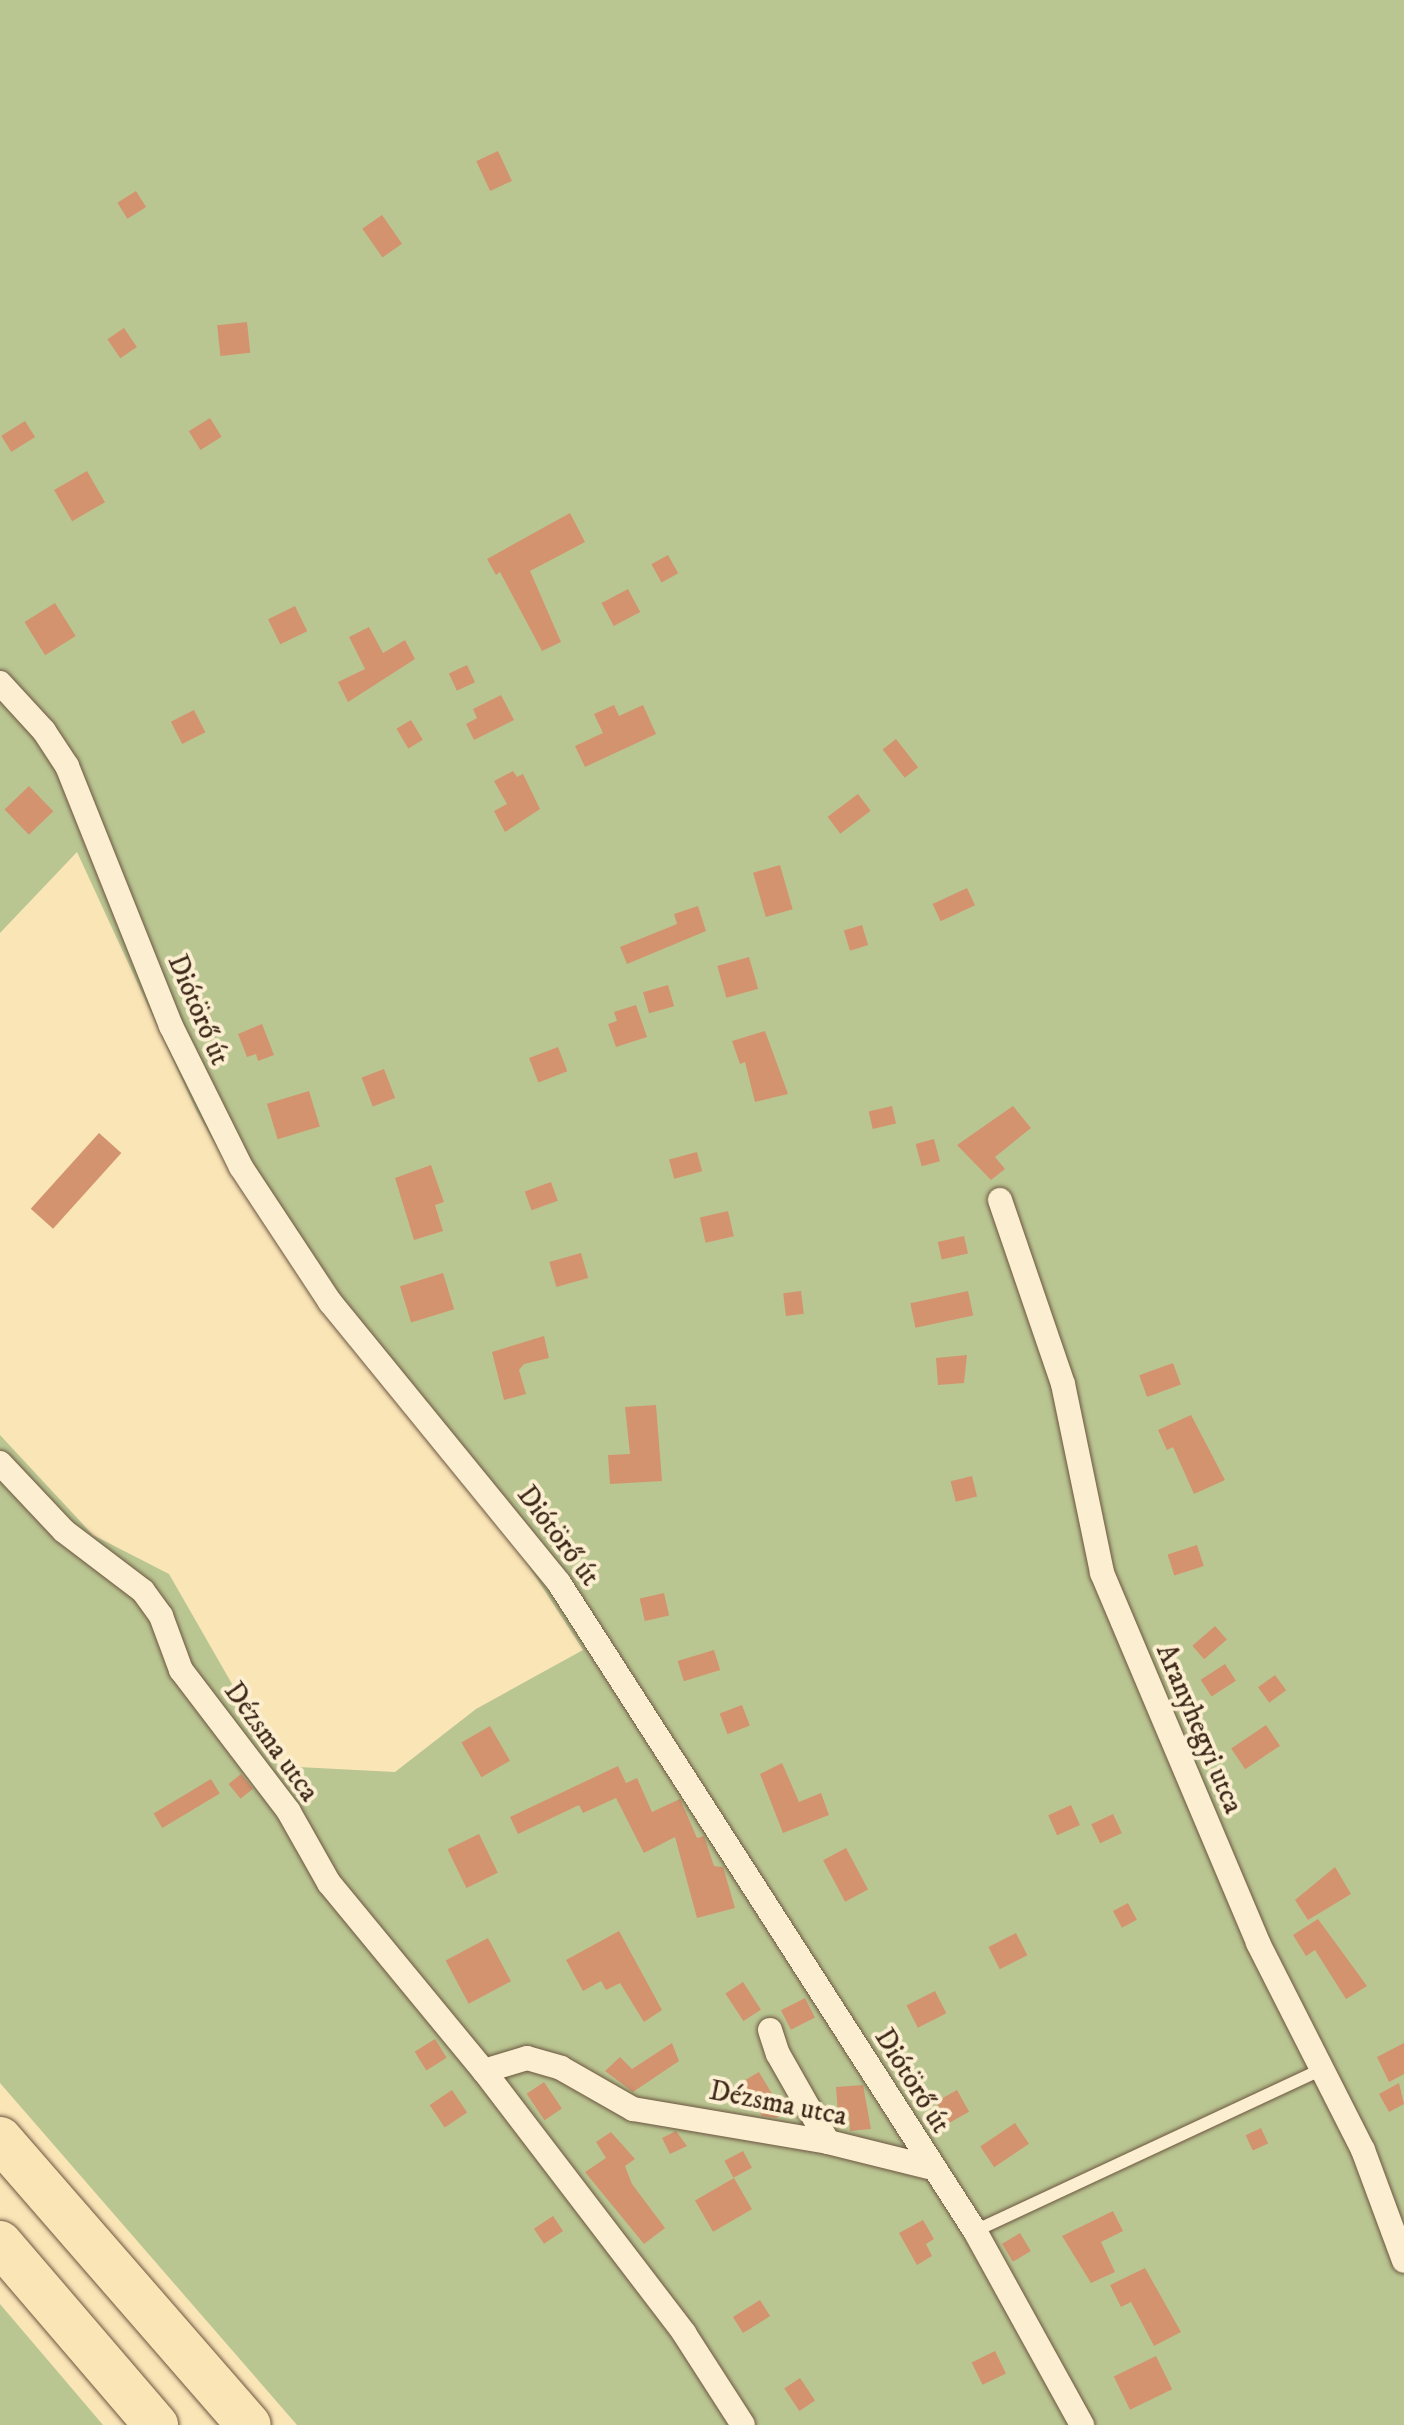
<!DOCTYPE html>
<meta charset="utf-8">
<style>
body{margin:0}
#map{position:relative;width:1404px;height:2425px;overflow:hidden;background:#fae5b7;font-family:"IM FELL DW Pica",serif}
div>[style]{position:absolute}
.green>*{inset:0;background:#bac692}
.building>*{inset:0;background:#d3936f;transform-origin:0 0}
.roads{filter:drop-shadow(0 0 2px #6c5640) drop-shadow(0 0 2px #6c5640)}
.lane>*{height:12px;margin:-6px;padding:0 6px;transform-origin:6px;border-radius:6px;background:#fceed0}
.street>*{height:24px;margin:-12px;padding:0 12px;transform-origin:12px;border-radius:12px;background:#fceed0}
.highway>*{height:44px;margin:-22px;padding:0 22px;transform-origin:22px;border-radius:22px;background:#fae5b7}
span{translate:-50% -50%;white-space:nowrap;text-align:center;line-height:1.15;-webkit-text-stroke:8px #fceed0;paint-order:stroke}
.street-label{font-size:28px;color:#3c2718}
</style>
<div id="map">
<div class="green">
<i style="clip-path:polygon(0 0,1404px 0,1404px 2425px,297px 2425px,0 2083px,0 1435px,93px 1535px,169px 1574px,279px 1766px,395px 1772px,476px 1709px,583px 1650px,471px 1477px,351px 1347px,229px 1169px,196px 1110px,77px 852px,0 933px)"></i>
<i style="clip-path:polygon(0 2304px,103px 2425px,0 2425px)"></i>
</div>
<div class="building">
<i style="left:498px;top:151px;width:33px;height:24px;rotate:65deg"></i>
<i style="left:136px;top:191px;width:19px;height:22px;rotate:58deg"></i>
<i style="left:382px;top:215px;width:35px;height:24px;rotate:55deg"></i>
<i style="left:247px;top:322px;width:31px;height:30px;rotate:84deg"></i>
<i style="left:124px;top:328px;width:23px;height:20px;rotate:56deg"></i>
<i style="left:210px;top:418px;width:22px;height:25px;rotate:58deg"></i>
<i style="left:25px;top:421px;width:19px;height:28px;rotate:58deg"></i>
<i style="left:87px;top:471px;width:36px;height:38px;rotate:60deg"></i>
<i style="clip-path:polygon(570px 513px,585px 542px,530px 571px,561px 642px,542px 651px,500px 572px,496px 575px,487px 559px)"></i>
<i style="left:668px;top:555px;width:21px;height:19px;rotate:61deg"></i>
<i style="left:628px;top:589px;width:26px;height:30px;rotate:62deg"></i>
<i style="left:55px;top:603px;width:39px;height:36px;rotate:58deg"></i>
<i style="left:295px;top:606px;width:28px;height:30px;rotate:64deg"></i>
<i style="clip-path:polygon(369px 627px,383px 653px,405px 640px,415px 659px,348px 702px,338px 682px,365px 669px,349px 637px)"></i>
<i style="left:467px;top:665px;width:19px;height:20px;rotate:65deg"></i>
<i style="clip-path:polygon(501px 695px,514px 720px,474px 740px,466px 724px,477px 718px,473px 709px)"></i>
<i style="clip-path:polygon(614px 705px,619px 716px,643px 705px,656px 734px,585px 767px,575px 746px,603px 733px,594px 714px)"></i>
<i style="left:194px;top:710px;width:25px;height:26px;rotate:63deg"></i>
<i style="left:411px;top:720px;width:23px;height:17px;rotate:59deg"></i>
<i style="left:896px;top:739px;width:36px;height:17px;rotate:52deg"></i>
<i style="clip-path:polygon(513px 771px,517px 777px,523px 774px,540px 809px,505px 832px,494px 811px,507px 804px,494px 781px)"></i>
<i style="left:29px;top:786px;width:35px;height:34px;rotate:46deg"></i>
<i style="left:858px;top:794px;width:21px;height:38px;rotate:53deg"></i>
<i style="left:780px;top:865px;width:46px;height:28px;rotate:74deg"></i>
<i style="left:967px;top:888px;width:19px;height:38px;rotate:65deg"></i>
<i style="clip-path:polygon(698px 906px,706px 931px,627px 964px,620px 947px,677px 924px,674px 914px)"></i>
<i style="left:862px;top:925px;width:21px;height:19px;rotate:73deg"></i>
<i style="left:749px;top:957px;width:33px;height:33px;rotate:74deg"></i>
<i style="left:668px;top:985px;width:22px;height:26px;rotate:74deg"></i>
<i style="clip-path:polygon(636px 1005px,647px 1037px,616px 1047px,608px 1024px,617px 1021px,614px 1012px)"></i>
<i style="clip-path:polygon(262px 1024px,274px 1055px,258px 1061px,256px 1054px,247px 1057px,238px 1034px)"></i>
<i style="clip-path:polygon(765px 1031px,788px 1094px,755px 1102px,745px 1062px,740px 1064px,732px 1041px)"></i>
<i style="left:558px;top:1047px;width:26px;height:31px;rotate:69deg"></i>
<i style="left:384px;top:1069px;width:31px;height:24px;rotate:69deg"></i>
<i style="left:309px;top:1091px;width:37px;height:44px;rotate:73deg"></i>
<i style="left:892px;top:1106px;width:18px;height:24px;rotate:77deg"></i>
<i style="clip-path:polygon(1013px 1106px,1031px 1128px,995px 1157px,1005px 1169px,991px 1180px,957px 1145px)"></i>
<i style="left:99px;top:1133px;width:30px;height:102px;rotate:42deg"></i>
<i style="left:934px;top:1139px;width:23px;height:19px;rotate:75deg"></i>
<i style="left:697px;top:1152px;width:20px;height:29px;rotate:75deg"></i>
<i style="clip-path:polygon(431px 1165px,444px 1202px,435px 1205px,443px 1231px,414px 1240px,395px 1178px)"></i>
<i style="left:551px;top:1182px;width:20px;height:28px;rotate:70deg"></i>
<i style="left:728px;top:1211px;width:26px;height:29px;rotate:77deg"></i>
<i style="left:964px;top:1236px;width:18px;height:27px;rotate:77deg"></i>
<i style="left:581px;top:1253px;width:26px;height:33px;rotate:74deg"></i>
<i style="left:443px;top:1273px;width:38px;height:45px;rotate:73deg"></i>
<i style="left:801px;top:1291px;width:23px;height:18px;rotate:83deg"></i>
<i style="left:968px;top:1291px;width:25px;height:59px;rotate:78deg"></i>
<i style="clip-path:polygon(544px 1336px,549px 1358px,524px 1364px,519px 1370px,526px 1394px,504px 1400px,492px 1352px)"></i>
<i style="clip-path:polygon(967px 1355px,964px 1383px,938px 1385px,936px 1358px)"></i>
<i style="left:1173px;top:1363px;width:23px;height:36px;rotate:70deg"></i>
<i style="clip-path:polygon(656px 1405px,662px 1481px,610px 1484px,608px 1455px,630px 1454px,625px 1407px)"></i>
<i style="clip-path:polygon(1191px 1415px,1225px 1480px,1194px 1494px,1173px 1447px,1167px 1450px,1158px 1430px)"></i>
<i style="left:972px;top:1476px;width:21px;height:22px;rotate:76deg"></i>
<i style="left:1197px;top:1545px;width:22px;height:31px;rotate:72deg"></i>
<i style="left:664px;top:1593px;width:23px;height:25px;rotate:77deg"></i>
<i style="left:1215px;top:1626px;width:18px;height:30px;rotate:49deg"></i>
<i style="left:714px;top:1650px;width:21px;height:38px;rotate:73deg"></i>
<i style="left:1225px;top:1664px;width:20px;height:29px;rotate:57deg"></i>
<i style="left:1275px;top:1675px;width:19px;height:21px;rotate:54deg"></i>
<i style="left:742px;top:1705px;width:22px;height:24px;rotate:69deg"></i>
<i style="left:1266px;top:1725px;width:25px;height:42px;rotate:56deg"></i>
<i style="left:490px;top:1726px;width:40px;height:33px;rotate:60deg"></i>
<i style="clip-path:polygon(782px 1763px,799px 1802px,821px 1793px,829px 1815px,783px 1833px,760px 1774px)"></i>
<i style="clip-path:polygon(618px 1766px,626px 1783px,637px 1778px,652px 1812px,680px 1799px,697px 1838px,704px 1836px,714px 1866px,723px 1867px,735px 1908px,697px 1918px,675px 1837px,644px 1853px,616px 1798px,583px 1813px,579px 1805px,518px 1834px,510px 1817px)"></i>
<i style="left:241px;top:1774px;width:19px;height:16px;rotate:51deg"></i>
<i style="left:211px;top:1779px;width:17px;height:67px;rotate:59deg"></i>
<i style="left:1071px;top:1805px;width:22px;height:25px;rotate:66deg"></i>
<i style="left:1113px;top:1814px;width:21px;height:24px;rotate:65deg"></i>
<i style="left:479px;top:1834px;width:43px;height:35px;rotate:64deg"></i>
<i style="left:846px;top:1848px;width:47px;height:26px;rotate:62deg"></i>
<i style="clip-path:polygon(1335px 1867px,1351px 1894px,1308px 1920px,1295px 1900px)"></i>
<i style="left:1128px;top:1903px;width:19px;height:17px;rotate:62deg"></i>
<i style="clip-path:polygon(1318px 1919px,1367px 1986px,1346px 1999px,1315px 1950px,1306px 1956px,1293px 1935px)"></i>
<i style="clip-path:polygon(619px 1931px,662px 2010px,644px 2022px,620px 1983px,606px 1990px,601px 1981px,583px 1991px,566px 1960px)"></i>
<i style="left:1016px;top:1933px;width:25px;height:31px;rotate:63deg"></i>
<i style="left:488px;top:1938px;width:49px;height:48px;rotate:62deg"></i>
<i style="left:743px;top:1982px;width:33px;height:21px;rotate:57deg"></i>
<i style="left:935px;top:1991px;width:25px;height:32px;rotate:63deg"></i>
<i style="left:805px;top:1998px;width:22px;height:27px;rotate:63deg"></i>
<i style="left:435px;top:2039px;width:22px;height:24px;rotate:58deg"></i>
<i style="clip-path:polygon(672px 2043px,679px 2061px,633px 2092px,605px 2071px,620px 2057px,632px 2069px)"></i>
<i style="clip-path:polygon(1404px 2043px,1404px 2074px,1389px 2082px,1377px 2057px)"></i>
<i style="clip-path:polygon(759px 2072px,784px 2114px,776px 2118px,762px 2116px,742px 2082px)"></i>
<i style="left:544px;top:2082px;width:32px;height:21px;rotate:56deg"></i>
<i style="clip-path:polygon(1399px 2083px,1404px 2104px,1389px 2112px,1379px 2094px)"></i>
<i style="clip-path:polygon(863px 2085px,871px 2129px,850px 2131px,849px 2113px,838px 2114px,836px 2087px)"></i>
<i style="left:452px;top:2090px;width:27px;height:27px;rotate:56deg"></i>
<i style="left:957px;top:2090px;width:25px;height:24px;rotate:61deg"></i>
<i style="left:1015px;top:2123px;width:25px;height:42px;rotate:56deg"></i>
<i style="left:1261px;top:2128px;width:17px;height:17px;rotate:65deg"></i>
<i style="clip-path:polygon(676px 2131px,687px 2146px,670px 2154px,662px 2138px)"></i>
<i style="clip-path:polygon(611px 2132px,635px 2159px,625px 2166px,632px 2184px,665px 2228px,644px 2244px,585px 2172px,606px 2158px,596px 2142px)"></i>
<i style="left:743px;top:2151px;width:19px;height:21px;rotate:62deg"></i>
<i style="left:734px;top:2178px;width:36px;height:45px;rotate:60deg"></i>
<i style="clip-path:polygon(1113px 2211px,1123px 2231px,1101px 2242px,1115px 2272px,1091px 2283px,1062px 2236px)"></i>
<i style="left:553px;top:2216px;width:18px;height:23px;rotate:56deg"></i>
<i style="clip-path:polygon(923px 2220px,934px 2239px,926px 2244px,932px 2256px,917px 2265px,899px 2233px)"></i>
<i style="left:1020px;top:2233px;width:21px;height:21px;rotate:59deg"></i>
<i style="clip-path:polygon(1145px 2268px,1181px 2332px,1154px 2346px,1131px 2302px,1121px 2307px,1110px 2285px)"></i>
<i style="left:760px;top:2300px;width:19px;height:32px;rotate:58deg"></i>
<i style="left:995px;top:2351px;width:25px;height:26px;rotate:64deg"></i>
<i style="left:1156px;top:2356px;width:37px;height:47px;rotate:64deg"></i>
<i style="left:800px;top:2378px;width:27px;height:19px;rotate:56deg"></i>
</div>
<div class="roads">
<div class="lane">
<i style="left:975px;top:2231px;width:382px;rotate:-25deg"></i>
</div>
<div class="street">
<i style="left:0;top:683px;width:65px;rotate:47.5deg"></i>
<i style="left:44px;top:731px;width:42px;rotate:56.7deg"></i>
<i style="left:67px;top:766px;width:280px;rotate:68.2deg"></i>
<i style="left:171px;top:1026px;width:157px;rotate:63.6deg"></i>
<i style="left:241px;top:1167px;width:162px;rotate:56.6deg"></i>
<i style="left:330px;top:1302px;width:362px;rotate:50.8deg"></i>
<i style="left:559px;top:1583px;width:770px;rotate:57.3deg"></i>
<i style="left:975px;top:2231px;width:222px;rotate:61.1deg"></i>
<i style="left:1000px;top:1200px;width:194px;rotate:71.1deg"></i>
<i style="left:1063px;top:1384px;width:193px;rotate:78.3deg"></i>
<i style="left:1102px;top:1573px;width:402px;rotate:67.1deg"></i>
<i style="left:1258px;top:1943px;width:232px;rotate:63.1deg"></i>
<i style="left:1363px;top:2150px;width:118px;rotate:69.7deg"></i>
<i style="left:0;top:1463px;width:93px;rotate:46.7deg"></i>
<i style="left:64px;top:1531px;width:99px;rotate:37.2deg"></i>
<i style="left:143px;top:1591px;width:31px;rotate:54deg"></i>
<i style="left:161px;top:1616px;width:58px;rotate:69.7deg"></i>
<i style="left:181px;top:1670px;width:178px;rotate:52.7deg"></i>
<i style="left:289px;top:1812px;width:81px;rotate:60.6deg"></i>
<i style="left:329px;top:1883px;width:244px;rotate:50.5deg"></i>
<i style="left:484px;top:2071px;width:45px;rotate:-16.8deg"></i>
<i style="left:527px;top:2058px;width:35px;rotate:16deg"></i>
<i style="left:561px;top:2068px;width:83px;rotate:29.7deg"></i>
<i style="left:633px;top:2109px;width:198px;rotate:9.6deg"></i>
<i style="left:828px;top:2142px;width:104px;rotate:13.9deg"></i>
<i style="left:770px;top:2030px;width:25px;rotate:72deg"></i>
<i style="left:778px;top:2054px;width:101px;rotate:60.4deg"></i>
<i style="left:484px;top:2071px;width:330px;rotate:52.6deg"></i>
<i style="left:684px;top:2333px;width:109px;rotate:57.3deg"></i>
</div>
<div class="highway">
<i style="left:0;top:2139px;width:379px;rotate:49deg"></i>
<i style="left:0;top:2243px;width:240px;rotate:49.4deg"></i>
</div>
</div>
<div class="street-label">
<span style="left:198px;top:1010px;rotate:67deg">Diótörő út</span>
<span style="left:558px;top:1536px;rotate:53deg">Diótörő út</span>
<span style="left:1199px;top:1729px;rotate:67deg">Aranyhegyi utca</span>
<span style="left:271px;top:1742px;rotate:54deg">Dézsma utca</span>
<span style="left:912px;top:2081px;rotate:58deg">Diótörő út</span>
<span style="left:778px;top:2104px;rotate:11deg">Dézsma utca</span>
</div>
</div>
